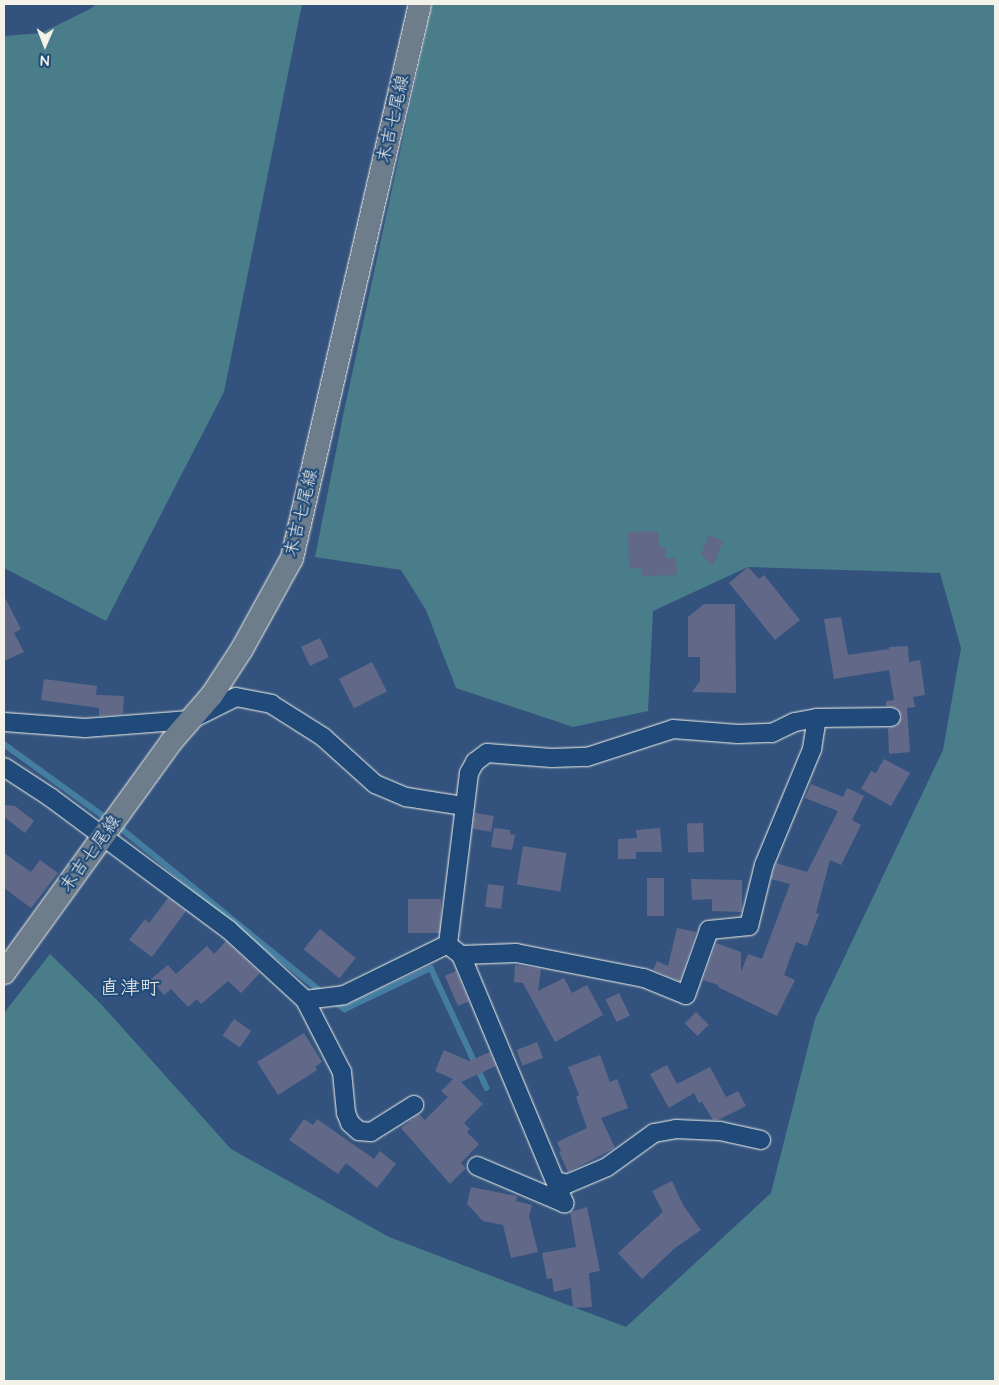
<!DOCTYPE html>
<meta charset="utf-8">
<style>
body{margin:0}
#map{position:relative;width:999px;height:1385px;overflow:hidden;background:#33537e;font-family:"Architects Daughter","Klee One",sans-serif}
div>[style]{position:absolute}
.green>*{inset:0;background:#497d8a}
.stream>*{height:5.5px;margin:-2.75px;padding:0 2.75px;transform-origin:2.75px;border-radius:2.75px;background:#457da0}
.building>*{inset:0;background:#626988;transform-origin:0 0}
.roads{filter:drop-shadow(0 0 1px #f4f1e8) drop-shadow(0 0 1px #f4f1e8)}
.minor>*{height:18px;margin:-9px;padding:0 9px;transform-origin:9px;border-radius:9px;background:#1f4a7a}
.major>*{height:22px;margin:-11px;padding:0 11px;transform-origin:11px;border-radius:11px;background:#6d7d8c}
span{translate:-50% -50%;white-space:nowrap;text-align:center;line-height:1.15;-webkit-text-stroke:4.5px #1f4a7a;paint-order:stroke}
.street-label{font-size:18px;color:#f4f1e8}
.quarter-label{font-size:20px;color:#f4f1e8}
.frame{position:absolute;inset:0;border:5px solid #f4f1e8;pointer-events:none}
.north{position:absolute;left:20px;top:20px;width:50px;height:50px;-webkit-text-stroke:4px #1f4a7a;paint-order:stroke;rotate:181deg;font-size:14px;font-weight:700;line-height:20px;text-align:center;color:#f4f1e8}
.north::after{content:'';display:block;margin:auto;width:18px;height:22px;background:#f4f1e8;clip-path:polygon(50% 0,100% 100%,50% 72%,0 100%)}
</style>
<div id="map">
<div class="green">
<i style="clip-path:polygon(97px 4px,302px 4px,224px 392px,106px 621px,4px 568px,4px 36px,41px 33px,88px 10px)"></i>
<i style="clip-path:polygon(432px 4px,995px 4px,995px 1381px,4px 1381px,4px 1013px,50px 954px,101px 1004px,231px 1149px,389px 1237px,626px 1327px,771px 1193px,815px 1019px,943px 750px,961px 648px,940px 573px,748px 567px,653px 611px,648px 711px,573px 727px,456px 688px,426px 610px,401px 570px,315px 557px,344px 411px)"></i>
</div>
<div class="stream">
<i style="left:4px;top:744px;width:130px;rotate:35.9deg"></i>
<i style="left:117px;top:825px;width:266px;rotate:39.2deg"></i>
<i style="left:332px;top:1000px;width:16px;rotate:35deg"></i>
<i style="left:345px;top:1009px;width:95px;rotate:-25.5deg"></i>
<i style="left:431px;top:968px;width:132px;rotate:65deg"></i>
</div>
<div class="building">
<i style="clip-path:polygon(658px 531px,659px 547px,666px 547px,666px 558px,676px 558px,677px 575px,642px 576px,641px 568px,629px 569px,628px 532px)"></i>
<i style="clip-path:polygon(709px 535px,723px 541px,713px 567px,701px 554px)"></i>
<i style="clip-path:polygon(748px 567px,759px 579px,764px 575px,800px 620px,775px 640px,729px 583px)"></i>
<i style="clip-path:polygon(4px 596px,21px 629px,14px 633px,24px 652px,4px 661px)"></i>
<i style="clip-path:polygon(704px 604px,735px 604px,736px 693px,692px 692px,700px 681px,700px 657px,688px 657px,688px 617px)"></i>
<i style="clip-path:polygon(841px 617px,848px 655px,889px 649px,889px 647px,908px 646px,909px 662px,920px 660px,925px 695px,913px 697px,915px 707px,907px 708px,910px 752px,889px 754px,888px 728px,897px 726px,902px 717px,897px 708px,886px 706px,886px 701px,894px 700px,889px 670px,834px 679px,824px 619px)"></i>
<i style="left:320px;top:638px;width:21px;height:21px;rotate:65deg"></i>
<i style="left:372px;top:662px;width:33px;height:37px;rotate:63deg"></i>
<i style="clip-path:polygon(44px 679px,97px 686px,96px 695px,124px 696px,123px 714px,99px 716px,99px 708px,41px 700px)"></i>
<i style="clip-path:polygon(884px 759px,910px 773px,891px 806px,861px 789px,871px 771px,876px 773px)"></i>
<i style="clip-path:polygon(811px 784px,843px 797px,847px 788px,864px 796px,852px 820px,861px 825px,841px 865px,830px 860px,816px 913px,819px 914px,807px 946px,796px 942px,784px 975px,795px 980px,777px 1016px,718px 987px,718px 985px,703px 980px,716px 943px,741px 952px,741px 972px,748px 954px,762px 959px,790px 884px,771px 879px,776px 863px,807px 872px,838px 811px,805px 798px)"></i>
<i style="clip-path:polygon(4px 805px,15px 806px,34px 821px,25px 833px,4px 817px)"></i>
<i style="left:475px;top:813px;width:19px;height:16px;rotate:9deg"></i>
<i style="left:703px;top:823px;width:29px;height:16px;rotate:88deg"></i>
<i style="clip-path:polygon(494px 828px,510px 830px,510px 834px,515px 835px,512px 850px,491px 847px)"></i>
<i style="clip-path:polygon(660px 828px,662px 852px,636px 852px,636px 859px,618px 859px,618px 839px,637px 838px,636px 830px)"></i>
<i style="left:523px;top:846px;width:44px;height:39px;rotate:9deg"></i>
<i style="clip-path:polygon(4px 853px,31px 872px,40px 860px,58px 873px,31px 908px,4px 888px)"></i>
<i style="left:647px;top:878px;width:17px;height:38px"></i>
<i style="clip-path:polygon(691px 879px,742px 880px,742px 912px,712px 911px,712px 899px,692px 900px)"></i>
<i style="left:488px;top:884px;width:16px;height:23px;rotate:7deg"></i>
<i style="clip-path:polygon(168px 898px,186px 911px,152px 957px,129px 940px,145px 919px,149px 923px)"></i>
<i style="left:408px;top:899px;width:33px;height:34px"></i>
<i style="clip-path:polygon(677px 928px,696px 932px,680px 981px,653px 970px,657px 961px,668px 966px)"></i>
<i style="left:320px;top:929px;width:46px;height:26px;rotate:39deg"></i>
<i style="clip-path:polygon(226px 941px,260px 973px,241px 993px,228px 981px,201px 1004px,197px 999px,188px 1007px,171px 989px,164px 995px,151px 979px,168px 965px,176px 974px,207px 946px,214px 954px)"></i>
<i style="clip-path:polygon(515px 965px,541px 969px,538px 991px,564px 978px,572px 993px,587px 985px,603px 1015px,555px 1042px,523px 983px,514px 982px)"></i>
<i style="left:456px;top:971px;width:33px;height:12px;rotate:67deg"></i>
<i style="left:619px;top:993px;width:25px;height:15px;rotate:64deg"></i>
<i style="left:696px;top:1012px;width:18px;height:16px;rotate:45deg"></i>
<i style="left:234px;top:1019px;width:21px;height:20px;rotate:35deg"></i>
<i style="clip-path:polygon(304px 1033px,322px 1062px,315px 1067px,317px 1070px,278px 1095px,257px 1062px)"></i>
<i style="left:537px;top:1042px;width:17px;height:22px;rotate:69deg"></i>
<i style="clip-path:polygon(444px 1050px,469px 1061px,490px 1052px,496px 1066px,461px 1082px,483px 1104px,464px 1123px,470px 1129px,467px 1132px,479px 1144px,461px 1163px,466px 1168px,450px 1184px,401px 1128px,419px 1114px,425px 1120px,448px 1097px,441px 1091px,453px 1079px,435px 1071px)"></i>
<i style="clip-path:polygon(600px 1055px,610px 1082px,617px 1079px,628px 1108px,601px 1118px,615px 1148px,568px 1172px,559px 1152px,561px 1151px,557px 1142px,587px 1128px,576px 1097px,579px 1095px,568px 1067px)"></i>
<i style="clip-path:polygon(667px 1065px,677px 1084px,710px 1067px,726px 1097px,738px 1091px,746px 1106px,718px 1120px,713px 1120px,702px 1102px,699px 1103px,694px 1093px,669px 1108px,650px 1074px)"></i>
<i style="clip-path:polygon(304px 1119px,313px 1125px,317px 1119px,374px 1159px,380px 1151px,396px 1164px,377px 1188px,346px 1163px,338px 1174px,289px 1140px)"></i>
<i style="clip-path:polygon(672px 1181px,683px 1205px,701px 1230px,675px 1248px,642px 1279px,618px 1253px,663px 1212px,652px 1191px)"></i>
<i style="clip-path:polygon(471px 1187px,517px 1196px,516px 1201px,532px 1205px,529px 1216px,538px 1252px,511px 1258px,503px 1225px,483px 1221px,467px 1204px)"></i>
<i style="clip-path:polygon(587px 1207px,600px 1271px,589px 1273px,592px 1307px,573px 1308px,571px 1288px,554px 1292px,552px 1278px,547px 1279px,542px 1253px,576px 1247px,570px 1212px)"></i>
</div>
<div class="roads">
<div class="minor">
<i style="left:4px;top:722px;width:81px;rotate:4.2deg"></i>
<i style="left:85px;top:728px;width:105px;rotate:-4.4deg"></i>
<i style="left:190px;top:720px;width:51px;rotate:-26.6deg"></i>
<i style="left:236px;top:697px;width:36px;rotate:11deg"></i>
<i style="left:271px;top:704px;width:62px;rotate:32.4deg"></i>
<i style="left:323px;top:737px;width:70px;rotate:42.1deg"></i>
<i style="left:375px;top:784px;width:34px;rotate:23deg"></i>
<i style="left:406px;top:797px;width:59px;rotate:8.8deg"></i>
<i style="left:4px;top:767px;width:55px;rotate:33.1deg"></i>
<i style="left:50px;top:797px;width:223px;rotate:36.6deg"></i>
<i style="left:229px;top:930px;width:103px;rotate:42.6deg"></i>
<i style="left:305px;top:1000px;width:81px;rotate:62.8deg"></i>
<i style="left:342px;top:1072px;width:41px;rotate:84.4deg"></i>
<i style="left:346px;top:1113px;width:11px;rotate:68deg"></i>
<i style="left:350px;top:1123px;width:12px;rotate:42deg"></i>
<i style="left:359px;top:1131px;width:12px;rotate:5deg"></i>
<i style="left:371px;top:1132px;width:51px;rotate:-32.1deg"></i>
<i style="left:452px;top:948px;width:11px;rotate:38deg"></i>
<i style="left:461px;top:955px;width:269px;rotate:67.4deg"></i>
<i style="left:461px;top:955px;width:55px;rotate:-2.1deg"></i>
<i style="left:516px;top:953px;width:130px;rotate:11.1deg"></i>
<i style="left:644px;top:978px;width:45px;rotate:22deg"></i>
<i style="left:686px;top:995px;width:69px;rotate:-70.5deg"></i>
<i style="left:709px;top:930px;width:40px;rotate:-5.7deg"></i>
<i style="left:749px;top:926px;width:63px;rotate:-76.2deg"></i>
<i style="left:764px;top:865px;width:126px;rotate:-67.5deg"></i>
<i style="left:812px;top:749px;width:31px;rotate:-81deg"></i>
<i style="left:305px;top:1000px;width:39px;rotate:-7deg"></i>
<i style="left:344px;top:995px;width:116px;rotate:-26.1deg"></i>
<i style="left:448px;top:944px;width:172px;rotate:-83deg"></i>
<i style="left:469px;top:773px;width:13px;rotate:-61deg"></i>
<i style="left:475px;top:762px;width:15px;rotate:-37deg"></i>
<i style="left:487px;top:753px;width:65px;rotate:4.4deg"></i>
<i style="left:552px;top:758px;width:35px;rotate:-2deg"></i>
<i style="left:587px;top:757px;width:90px;rotate:-18deg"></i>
<i style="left:673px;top:729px;width:65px;rotate:4.4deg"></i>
<i style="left:738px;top:734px;width:34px;rotate:-2deg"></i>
<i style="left:772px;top:733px;width:25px;rotate:-26deg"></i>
<i style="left:795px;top:722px;width:22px;rotate:-10deg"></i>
<i style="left:817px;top:718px;width:74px;rotate:-0.8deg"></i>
<i style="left:477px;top:1166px;width:95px;rotate:23deg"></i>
<i style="left:556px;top:1181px;width:11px;rotate:15deg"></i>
<i style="left:567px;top:1184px;width:43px;rotate:-23deg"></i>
<i style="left:607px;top:1167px;width:58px;rotate:-35.9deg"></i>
<i style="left:654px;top:1133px;width:22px;rotate:-10deg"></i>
<i style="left:676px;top:1129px;width:44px;rotate:2.6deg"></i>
<i style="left:720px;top:1131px;width:42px;rotate:12.4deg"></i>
</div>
<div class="major">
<i style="left:4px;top:973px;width:285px;rotate:-54.1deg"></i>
<i style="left:171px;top:742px;width:62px;rotate:-48.9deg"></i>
<i style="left:212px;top:695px;width:55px;rotate:-56.9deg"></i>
<i style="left:242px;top:649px;width:104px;rotate:-61.2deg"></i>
<i style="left:292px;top:558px;width:569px;rotate:-76.99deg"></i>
</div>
</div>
<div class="street-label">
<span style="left:394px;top:119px;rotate:-77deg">末吉七尾線</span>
<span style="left:302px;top:513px;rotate:-76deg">末吉七尾線</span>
<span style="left:91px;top:854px;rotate:-54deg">末吉七尾線</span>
</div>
<div class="quarter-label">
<span style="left:130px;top:988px">直津町</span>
</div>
<div class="frame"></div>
<div class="north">N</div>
</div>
